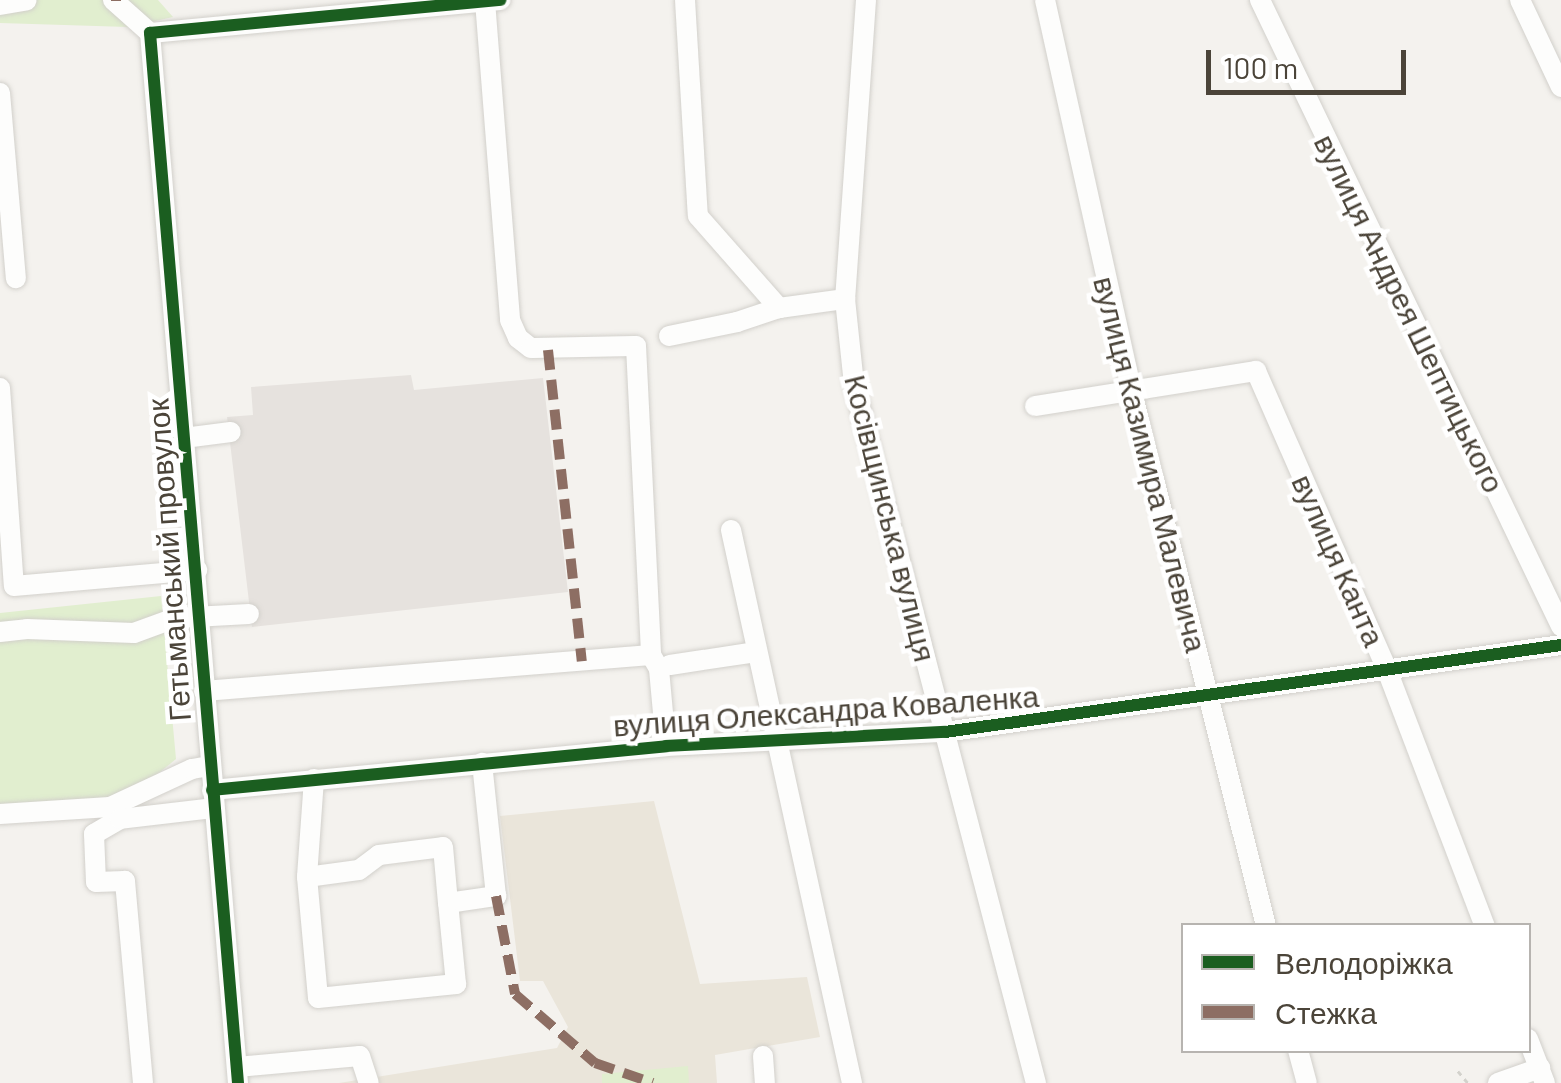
<!DOCTYPE html>
<meta charset="utf-8">
<style>
body{margin:0}
#map{position:relative;width:1561px;height:1083px;overflow:hidden;background:#f4f2ee;font-family:Barlow,sans-serif}
div>[style]{position:absolute}
.industrial>*{inset:0;background:#e6e2de}
.education>*{inset:0;background:#eae5da}
.green>*{inset:0;background:#e1eecf}
.path>*{height:2.5px;margin-top:-1.25px;transform-origin:0;background:repeating-linear-gradient(90deg,#d3d2cc 0 5px,transparent 0 10px)}
.roads{filter:drop-shadow(0 0 2px #d2d0cb) drop-shadow(0 0 2px #d2d0cb)}
.minor>*{height:20px;margin:-10px;padding:0 10px;transform-origin:10px;border-radius:10px;background:#fdfdfc}
.quiet>*{height:10px;margin-top:-5px;transform-origin:0;background:repeating-linear-gradient(90deg,#8d6e63 0 20px,transparent 0 30px)}
.cycleway>*{height:12px;margin:-6px;padding:0 6px;transform-origin:6px;border-radius:6px;background:#1b5e20}
span{translate:-50% -50%;white-space:nowrap;text-align:center;line-height:1.15;-webkit-text-stroke:9px #fff;paint-order:stroke}
.street-label{font-size:30px;color:#4b4439}
.legend{position:absolute;left:1181px;top:923px;width:350px;height:130px;box-sizing:border-box;background:#fff;border:2px solid #b7b4b0;margin:0;padding:12px 18px;list-style:none;font-size:30px;color:#4b4439}
.legend li{display:flex;align-items:center;gap:20px;height:50px}
.legend b{width:50px;border:2px solid #b7b4b0}
.scale{position:absolute;left:1206px;top:50px;width:200px;height:45px;box-sizing:border-box;border:5px solid #4b4439;border-top:0;padding-left:12px;font-size:30px;line-height:35px;white-space:nowrap;color:#4b4439;-webkit-text-stroke:8px #fff;paint-order:stroke}
</style>
<div id="map">
<div class="industrial">
<i style="clip-path:polygon(411px 375px,414px 390px,543px 378px,568px 592px,252px 627px,227px 417px,253px 415px,251px 387px)"></i>
</div>
<div class="education">
<i style="clip-path:polygon(654px 801px,700px 984px,807px 977px,820px 1037px,715px 1055px,717px 1083px,339px 1083px,557px 1048px,568px 1027px,543px 981px,520px 981px,500px 816px)"></i>
</div>
<div class="green">
<i style="clip-path:polygon(0 0,158px 0,173px 17px,128px 27px,0 23px)"></i>
<i style="clip-path:polygon(161px 596px,176px 759px,122px 803px,0 809px,0 613px)"></i>
<i style="clip-path:polygon(688px 1066px,689px 1083px,602px 1083px,602px 1074px)"></i>
</div>
<div class="path">
<i style="left:1458px;top:1071px;width:16px;rotate:50deg"></i>
</div>
<div class="roads">
<div class="minor">
<i style="left:113px;top:0;width:50px;rotate:41.7deg"></i>
<i style="left:685px;top:0;width:216px;rotate:86.6deg"></i>
<i style="left:698px;top:216px;width:123px;rotate:48.6deg"></i>
<i style="left:779px;top:308px;width:67px;rotate:-7.8deg"></i>
<i style="left:866px;top:0;width:300px;rotate:94deg"></i>
<i style="left:845px;top:299px;width:85px;rotate:84deg"></i>
<i style="left:854px;top:384px;width:722px;rotate:75.41deg"></i>
<i style="left:1045px;top:0;width:402px;rotate:77.5deg"></i>
<i style="left:1132px;top:392px;width:551px;rotate:75.91deg"></i>
<i style="left:1260px;top:0;width:695px;rotate:64.32deg"></i>
<i style="left:1520px;top:0;width:96px;rotate:64.8deg"></i>
<i style="left:485px;top:1px;width:320px;rotate:85.5deg"></i>
<i style="left:510px;top:320px;width:20px;rotate:66deg"></i>
<i style="left:518px;top:338px;width:16px;rotate:38deg"></i>
<i style="left:531px;top:348px;width:105px;rotate:-1.1deg"></i>
<i style="left:636px;top:346px;width:309px;rotate:87.2deg"></i>
<i style="left:651px;top:655px;width:16px;rotate:60deg"></i>
<i style="left:659px;top:669px;width:77px;rotate:84.8deg"></i>
<i style="left:0;top:5px;width:27px;rotate:-10deg"></i>
<i style="left:150px;top:33px;width:1054px;rotate:85.21deg"></i>
<i style="left:150px;top:33px;width:352px;rotate:-5.4deg"></i>
<i style="left:0;top:93px;width:186px;rotate:85.1deg"></i>
<i style="left:669px;top:336px;width:69px;rotate:-11.6deg"></i>
<i style="left:737px;top:322px;width:44px;rotate:-18.4deg"></i>
<i style="left:0;top:388px;width:198px;rotate:86deg"></i>
<i style="left:14px;top:586px;width:184px;rotate:-5deg"></i>
<i style="left:1035px;top:406px;width:224px;rotate:-9deg"></i>
<i style="left:1256px;top:371px;width:326px;rotate:66.3deg"></i>
<i style="left:1387px;top:670px;width:274px;rotate:69.1deg"></i>
<i style="left:184px;top:438px;width:47px;rotate:-7.3deg"></i>
<i style="left:731px;top:530px;width:566px;rotate:77.66deg"></i>
<i style="left:0;top:632px;width:27px;rotate:-6deg"></i>
<i style="left:27px;top:629px;width:107px;rotate:2.1deg"></i>
<i style="left:134px;top:633px;width:44px;rotate:-20.1deg"></i>
<i style="left:175px;top:618px;width:74px;rotate:-3.1deg"></i>
<i style="left:670px;top:665px;width:87px;rotate:-8.6deg"></i>
<i style="left:204px;top:691px;width:448px;rotate:-4.6deg"></i>
<i style="left:314px;top:779px;width:98px;rotate:94.1deg"></i>
<i style="left:307px;top:877px;width:121px;rotate:84.8deg"></i>
<i style="left:318px;top:998px;width:139px;rotate:-5.8deg"></i>
<i style="left:456px;top:984px;width:81px;rotate:-95.6deg"></i>
<i style="left:448px;top:903px;width:49px;rotate:-8.3deg"></i>
<i style="left:496px;top:896px;width:134px;rotate:-96deg"></i>
<i style="left:212px;top:790px;width:456px;rotate:-5.5deg"></i>
<i style="left:666px;top:746px;width:279px;rotate:-2.9deg"></i>
<i style="left:945px;top:732px;width:622px;rotate:-8.04deg"></i>
<i style="left:0;top:814px;width:110px;rotate:-3.6deg"></i>
<i style="left:110px;top:807px;width:90px;rotate:-24.9deg"></i>
<i style="left:192px;top:769px;width:17px;rotate:-10deg"></i>
<i style="left:307px;top:877px;width:52px;rotate:-7.7deg"></i>
<i style="left:359px;top:870px;width:25px;rotate:-37deg"></i>
<i style="left:379px;top:855px;width:64px;rotate:-7.1deg"></i>
<i style="left:443px;top:847px;width:56px;rotate:84.9deg"></i>
<i style="left:1528px;top:1039px;width:47px;rotate:68.9deg"></i>
<i style="left:1298px;top:1050px;width:34px;rotate:75deg"></i>
<i style="left:763px;top:1056px;width:27px;rotate:86deg"></i>
<i style="left:237px;top:1067px;width:123px;rotate:-5.1deg"></i>
<i style="left:360px;top:1056px;width:28px;rotate:72deg"></i>
<i style="left:143px;top:1083px;width:203px;rotate:-95.1deg"></i>
<i style="left:125px;top:881px;width:29px;rotate:178deg"></i>
<i style="left:96px;top:882px;width:48px;rotate:-92.4deg"></i>
<i style="left:94px;top:834px;width:30px;rotate:-30deg"></i>
<i style="left:120px;top:819px;width:94px;rotate:-6.7deg"></i>
<i style="left:1498px;top:1083px;width:45px;rotate:-19.7deg"></i>
</div>
</div>
<div class="quiet">
<i style="left:116px;top:0;width:1px;rotate:90deg"></i>
<i style="left:548px;top:350px;width:313px;rotate:83.8deg"></i>
<i style="left:496px;top:896px;width:100px;rotate:79deg"></i>
<i style="left:515px;top:994px;width:106px;rotate:40.8deg"></i>
<i style="left:595px;top:1063px;width:61px;rotate:19deg"></i>
</div>
<div class="cycleway">
<i style="left:212px;top:790px;width:456px;rotate:-5.5deg"></i>
<i style="left:666px;top:746px;width:279px;rotate:-2.9deg"></i>
<i style="left:945px;top:732px;width:622px;rotate:-8.04deg"></i>
<i style="left:238px;top:1083px;width:1054px;rotate:-94.79deg"></i>
<i style="left:150px;top:33px;width:352px;rotate:-5.4deg"></i>
</div>
<div class="street-label">
<span style="left:1410px;top:313px;rotate:64deg">вулиця Андрея Шептицького</span>
<span style="left:1151px;top:464px;rotate:76deg">вулиця Казимира Малевича</span>
<span style="left:891px;top:518px;rotate:76deg">Косівщинська вулиця</span>
<span style="left:168px;top:560px;rotate:-94deg">Гетьманський провулок</span>
<span style="left:1339px;top:560px;rotate:66deg">вулиця Канта</span>
<span style="left:826px;top:710px;rotate:-4deg">вулиця Олександра Коваленка</span>
</div>
<ul class="legend">
<li><b style="height:12px;background:#1b5e20"></b>Велодоріжка</li>
<li><b style="height:12px;background:#8d6e63"></b>Стежка</li>
</ul>
<div class="scale">100 m</div>
</div>
